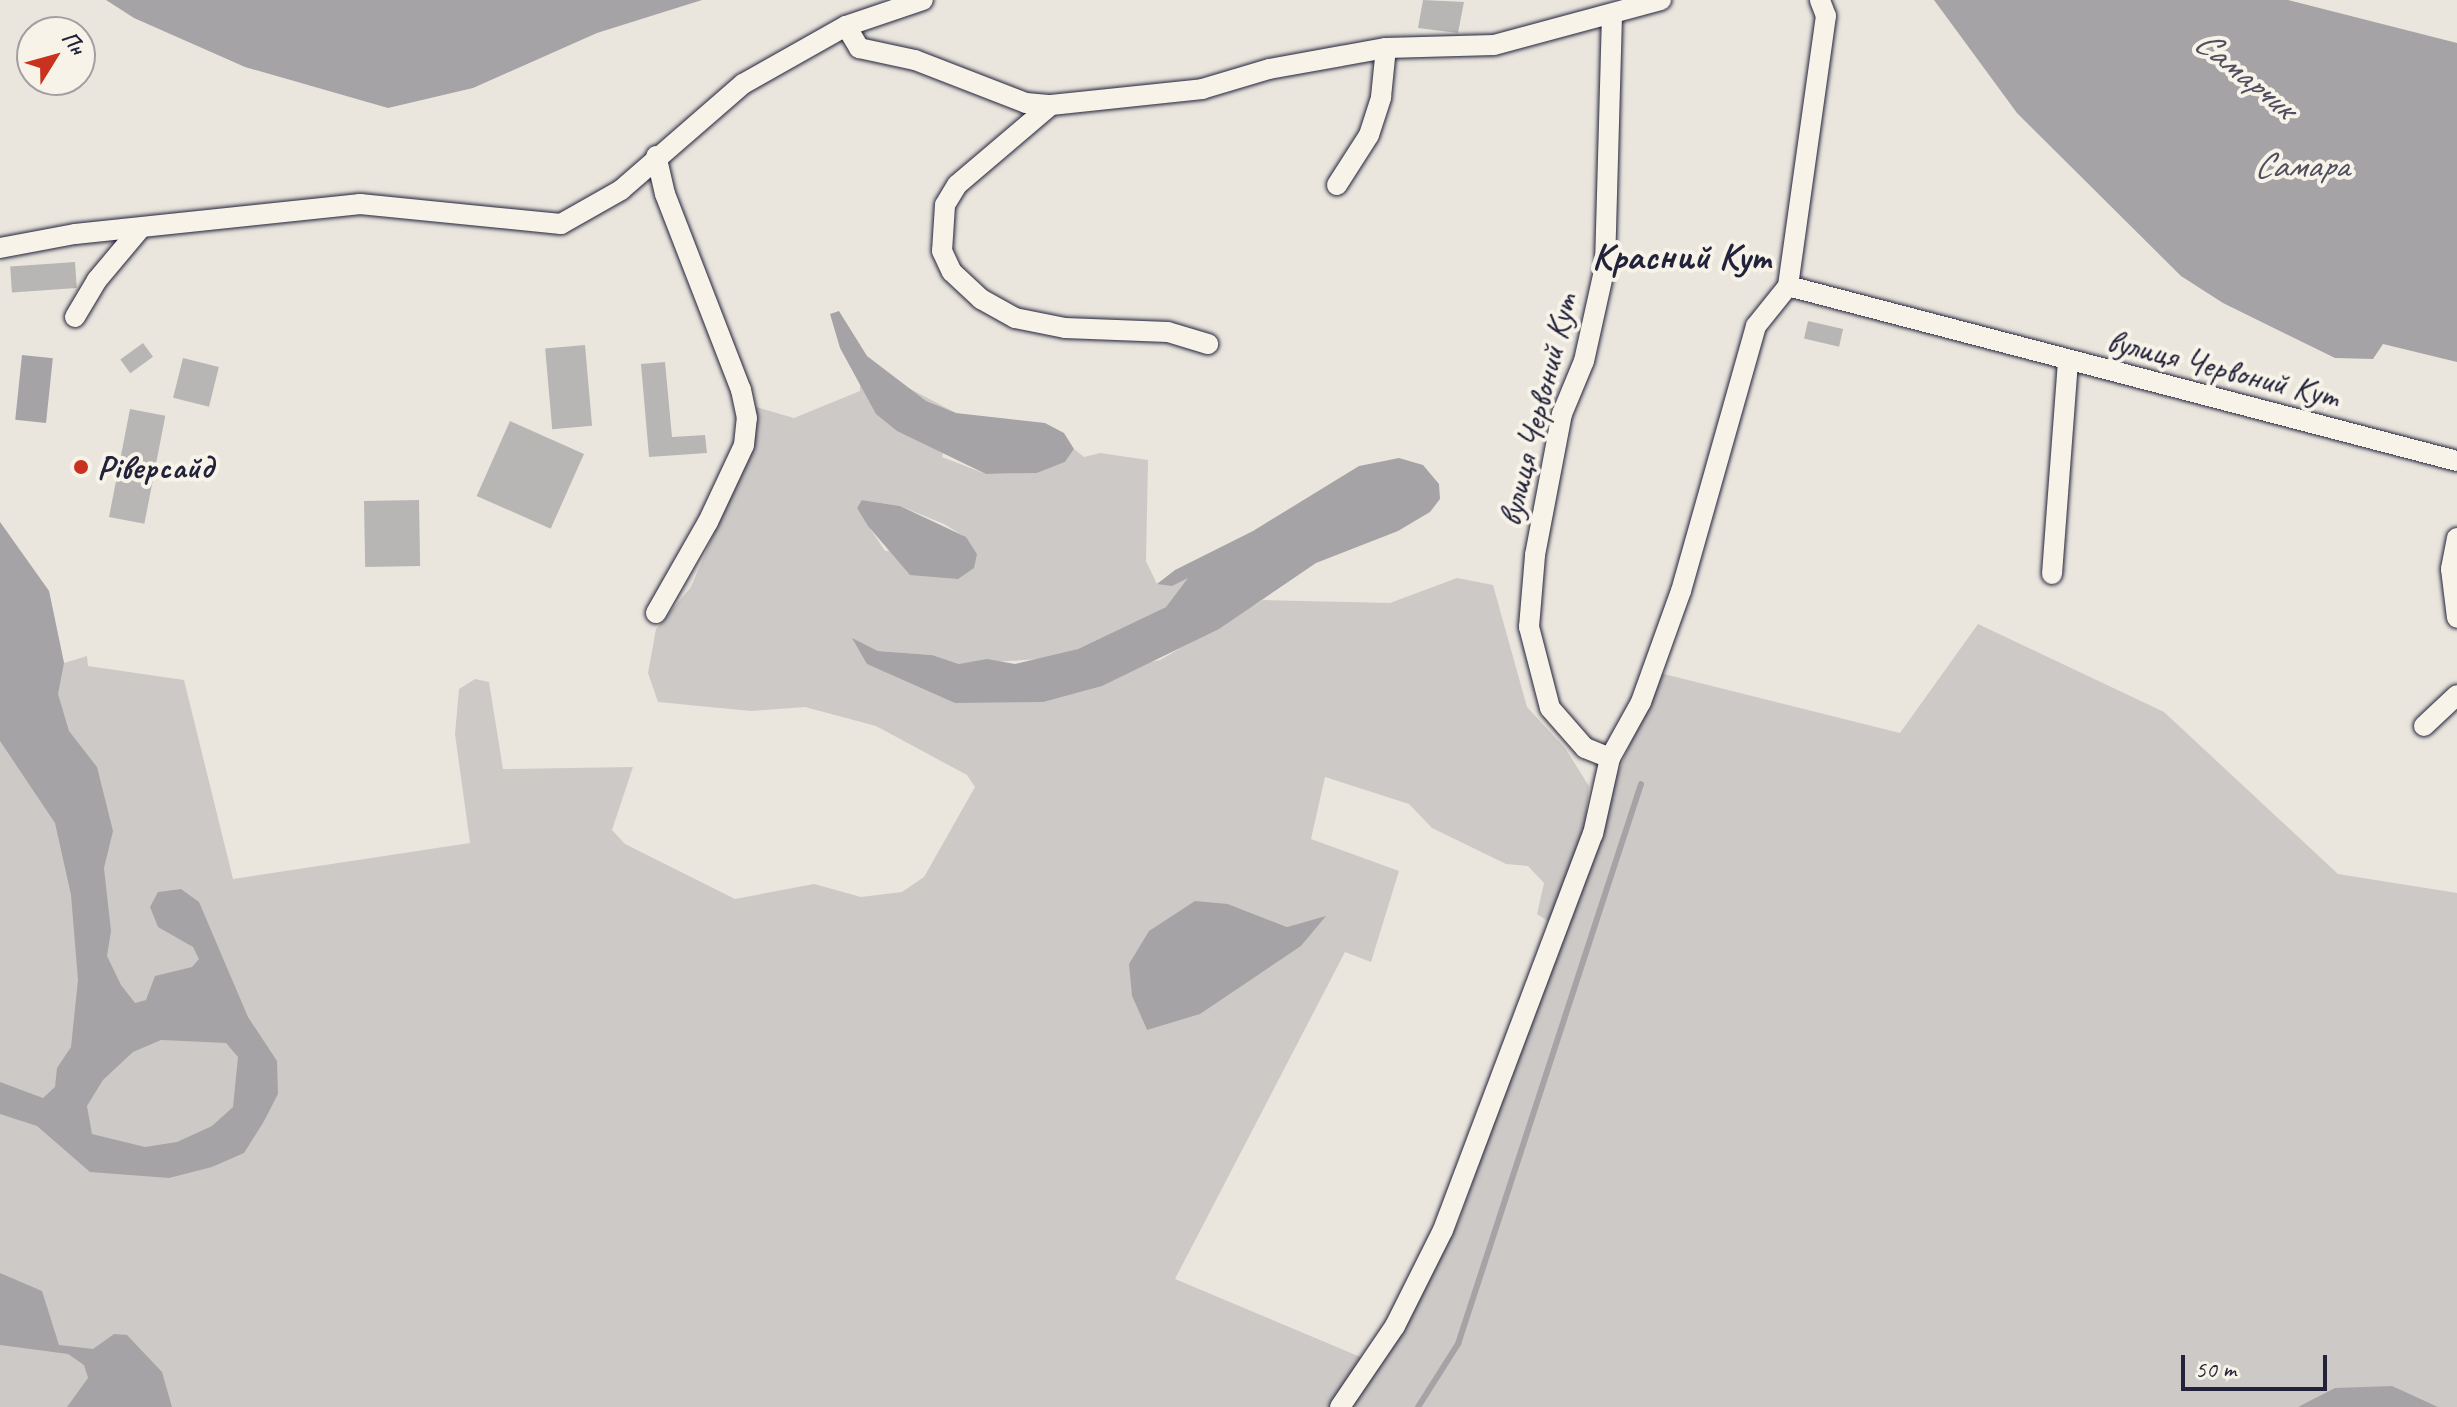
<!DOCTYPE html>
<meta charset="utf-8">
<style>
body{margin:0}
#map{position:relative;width:2457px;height:1407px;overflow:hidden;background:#eae6de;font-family:Caveat,sans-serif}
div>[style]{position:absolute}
.green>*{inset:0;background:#cdc9c6}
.water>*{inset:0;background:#a6a3a6;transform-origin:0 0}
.stream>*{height:6px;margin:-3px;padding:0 3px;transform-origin:3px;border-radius:3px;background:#a6a3a6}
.building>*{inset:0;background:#b8b6b5;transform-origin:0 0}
.roads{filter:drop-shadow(0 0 2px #22223b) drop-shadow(0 0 2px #22223b)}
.minor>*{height:20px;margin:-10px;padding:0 10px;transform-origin:10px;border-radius:10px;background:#f7f3e8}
.dots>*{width:22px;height:22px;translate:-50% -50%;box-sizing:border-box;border:4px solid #f7f3e8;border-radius:50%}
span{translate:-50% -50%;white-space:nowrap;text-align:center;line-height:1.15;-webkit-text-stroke:8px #f7f3e8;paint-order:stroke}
.street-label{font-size:34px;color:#22223b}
.poi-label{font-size:34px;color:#22223b;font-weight:700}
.left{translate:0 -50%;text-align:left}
.water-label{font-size:36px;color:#504f60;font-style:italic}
.quarter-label{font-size:38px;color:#22223b;font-weight:700}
.north{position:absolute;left:16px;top:16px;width:80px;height:80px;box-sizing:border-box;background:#f7f3e8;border:2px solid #a29fa3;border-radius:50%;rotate:53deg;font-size:22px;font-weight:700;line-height:32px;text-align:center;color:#22223b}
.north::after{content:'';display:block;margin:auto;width:28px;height:36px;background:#c8321e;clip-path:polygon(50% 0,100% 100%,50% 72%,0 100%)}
.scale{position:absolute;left:2181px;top:1355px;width:146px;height:36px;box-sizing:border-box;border:4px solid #22223b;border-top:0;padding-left:10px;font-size:24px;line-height:28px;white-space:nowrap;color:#22223b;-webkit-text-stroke:6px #f7f3e8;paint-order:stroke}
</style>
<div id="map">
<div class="green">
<i style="clip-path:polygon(evenodd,860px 371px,899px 383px,956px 413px,942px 457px,986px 474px,1037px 473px,1065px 462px,1074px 449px,1084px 457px,1100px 453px,1148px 460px,1146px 561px,1157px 584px,1190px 576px,1166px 607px,1078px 649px,1042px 659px,959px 664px,932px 655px,878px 651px,853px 639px,955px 703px,1160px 660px,1263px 600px,1390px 603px,1457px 578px,1493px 585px,1527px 707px,1565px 748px,1589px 786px,1584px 836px,1549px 922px,1537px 914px,1544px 883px,1528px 866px,1506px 864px,1432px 828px,1409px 804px,1325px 777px,1311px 839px,1399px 871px,1371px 962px,1345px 952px,1175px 1279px,1363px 1358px,1375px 1369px,1459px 1221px,1617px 775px,1660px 673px,1900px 733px,1978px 624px,2164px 712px,2338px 874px,2457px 893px,2457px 1407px,0 1407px,0 522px,49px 591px,64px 663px,87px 656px,88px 666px,184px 680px,233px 879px,470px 843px,455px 734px,459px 689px,475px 679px,489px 682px,503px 769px,633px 767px,612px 830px,625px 844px,735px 899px,814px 884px,861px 897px,902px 892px,924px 877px,975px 787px,967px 775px,876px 726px,805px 707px,751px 711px,658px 702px,648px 673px,656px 629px,691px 587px,755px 437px,756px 407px,794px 418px,860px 391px,860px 371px,863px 500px,900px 506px,944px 524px,965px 537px,977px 554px,885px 551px,857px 508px,863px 500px,860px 371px,1228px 904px,1287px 927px,1324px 917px,1301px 946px,1147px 1030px,1132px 996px,1228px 904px)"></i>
</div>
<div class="water">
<i style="clip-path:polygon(106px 0,702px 0,597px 33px,473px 88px,388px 108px,245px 67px,134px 18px)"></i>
<i style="clip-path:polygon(1934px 0,2288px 0,2457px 43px,2457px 362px,2383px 344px,2373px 359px,2335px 358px,2223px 303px,2181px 276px,2017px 113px)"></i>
<i style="clip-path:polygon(839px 311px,867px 356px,926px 401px,956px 413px,1045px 423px,1064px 433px,1074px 449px,1065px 462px,1037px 473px,986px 474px,897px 431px,876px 414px,840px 348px,830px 314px)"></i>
<i style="left:22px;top:355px;width:31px;height:65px;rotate:6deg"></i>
<i style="clip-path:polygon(1399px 458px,1423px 465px,1439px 484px,1440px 499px,1430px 512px,1398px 531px,1316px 563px,1219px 629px,1102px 686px,1043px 702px,955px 703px,867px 664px,852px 638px,878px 651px,932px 655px,959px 664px,987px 659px,1015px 664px,1078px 649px,1166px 607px,1188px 578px,1172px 586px,1157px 584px,1175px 570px,1253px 531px,1359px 466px)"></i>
<i style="clip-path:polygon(862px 500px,900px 506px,966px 537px,977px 554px,974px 568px,958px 579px,910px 575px,868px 526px,857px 508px)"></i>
<i style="clip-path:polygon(evenodd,0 522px,49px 591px,64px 663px,58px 694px,69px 731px,97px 767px,113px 831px,104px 868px,111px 931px,107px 956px,121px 985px,135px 1003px,146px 1000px,155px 976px,192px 967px,199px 959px,193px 947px,158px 927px,150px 907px,158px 892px,181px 889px,199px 902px,248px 1017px,277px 1061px,278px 1094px,263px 1123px,244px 1153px,212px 1167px,169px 1178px,90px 1172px,37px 1126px,0 1114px,0 1082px,43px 1098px,55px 1087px,57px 1068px,71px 1047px,78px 980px,71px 895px,55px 823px,0 741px,0 522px,161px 1040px,226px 1043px,238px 1057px,233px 1107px,212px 1126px,177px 1142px,145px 1147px,92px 1134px,87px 1106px,103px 1080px,133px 1052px,161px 1040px)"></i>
<i style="clip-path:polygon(1195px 901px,1228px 904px,1287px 927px,1326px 916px,1301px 946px,1200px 1014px,1147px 1030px,1132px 996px,1129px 964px,1149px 931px)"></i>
<i style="clip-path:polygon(0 1273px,42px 1291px,59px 1345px,93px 1349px,114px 1334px,127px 1335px,162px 1372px,172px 1407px,67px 1407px,88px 1378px,84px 1365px,68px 1354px,0 1345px)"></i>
<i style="clip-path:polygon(2392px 1386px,2438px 1407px,2298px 1407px,2335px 1388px)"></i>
</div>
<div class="stream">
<i style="left:1418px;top:1407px;width:75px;rotate:-57.6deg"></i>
<i style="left:1458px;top:1344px;width:589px;rotate:-71.9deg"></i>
</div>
<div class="building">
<i style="clip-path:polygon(1423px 0,1464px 2px,1458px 33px,1418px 28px)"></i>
<i style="left:75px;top:262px;width:26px;height:65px;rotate:86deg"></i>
<i style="left:1808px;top:321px;width:36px;height:18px;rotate:13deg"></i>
<i style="left:143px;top:343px;width:17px;height:28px;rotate:54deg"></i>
<i style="left:585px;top:345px;width:81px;height:40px;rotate:85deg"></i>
<i style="left:183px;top:358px;width:37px;height:41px;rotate:14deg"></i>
<i style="clip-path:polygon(665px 362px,672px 437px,705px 435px,707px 453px,649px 457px,641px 364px)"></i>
<i style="left:130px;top:409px;width:36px;height:110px;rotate:11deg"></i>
<i style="left:510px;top:421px;width:81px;height:82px;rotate:24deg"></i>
<i style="left:419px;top:500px;width:66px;height:55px;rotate:89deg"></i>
</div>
<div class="roads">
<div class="minor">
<i style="left:846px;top:26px;width:26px;rotate:59deg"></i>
<i style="left:859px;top:48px;width:57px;rotate:12.1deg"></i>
<i style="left:915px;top:60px;width:119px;rotate:21.2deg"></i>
<i style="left:1026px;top:103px;width:25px;rotate:5deg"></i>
<i style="left:1051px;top:105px;width:152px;rotate:-6deg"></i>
<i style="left:1202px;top:89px;width:70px;rotate:-16.6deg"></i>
<i style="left:1269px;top:69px;width:119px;rotate:-10.2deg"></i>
<i style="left:1386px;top:48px;width:108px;rotate:-1.6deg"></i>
<i style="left:1494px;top:45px;width:173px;rotate:-15.1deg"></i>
<i style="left:1051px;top:105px;width:123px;rotate:139.6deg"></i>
<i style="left:957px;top:185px;width:23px;rotate:121deg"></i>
<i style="left:945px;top:205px;width:46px;rotate:93.7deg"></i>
<i style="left:942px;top:251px;width:23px;rotate:65deg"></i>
<i style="left:952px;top:272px;width:40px;rotate:43deg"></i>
<i style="left:981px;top:299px;width:39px;rotate:29deg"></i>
<i style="left:1015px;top:318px;width:51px;rotate:11.3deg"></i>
<i style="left:1065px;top:328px;width:103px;rotate:2.2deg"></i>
<i style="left:1168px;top:332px;width:42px;rotate:16.7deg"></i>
<i style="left:1337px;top:185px;width:59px;rotate:-57.4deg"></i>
<i style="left:1369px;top:135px;width:40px;rotate:-72deg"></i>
<i style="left:1381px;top:97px;width:49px;rotate:-84.2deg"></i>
<i style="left:0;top:248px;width:76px;rotate:-10.6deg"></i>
<i style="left:75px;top:234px;width:287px;rotate:-6deg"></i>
<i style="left:360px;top:204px;width:202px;rotate:5.7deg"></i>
<i style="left:561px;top:224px;width:69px;rotate:-29.5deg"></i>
<i style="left:621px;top:190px;width:162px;rotate:-41deg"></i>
<i style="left:743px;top:84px;width:118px;rotate:-29.4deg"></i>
<i style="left:846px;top:26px;width:81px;rotate:-18.7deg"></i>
<i style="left:1788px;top:286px;width:692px;rotate:14.66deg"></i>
<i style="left:75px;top:317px;width:43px;rotate:-59.3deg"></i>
<i style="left:97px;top:280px;width:65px;rotate:-50deg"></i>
<i style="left:2457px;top:538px;width:32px;rotate:101deg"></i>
<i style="left:2451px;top:569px;width:49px;rotate:83deg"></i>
<i style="left:2052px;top:574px;width:213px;rotate:-85.7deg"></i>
<i style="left:656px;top:613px;width:105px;rotate:-60.3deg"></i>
<i style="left:708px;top:522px;width:85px;rotate:-64.9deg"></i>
<i style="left:744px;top:445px;width:27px;rotate:-84deg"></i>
<i style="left:747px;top:418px;width:29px;rotate:-102deg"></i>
<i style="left:741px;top:390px;width:210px;rotate:-111.2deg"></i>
<i style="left:665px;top:194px;width:39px;rotate:-103deg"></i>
<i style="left:2424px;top:726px;width:45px;rotate:-43.2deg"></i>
<i style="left:1610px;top:758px;width:27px;rotate:-158deg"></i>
<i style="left:1585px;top:748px;width:53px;rotate:-131.2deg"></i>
<i style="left:1550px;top:708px;width:84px;rotate:-104.5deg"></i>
<i style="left:1529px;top:627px;width:72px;rotate:-85.2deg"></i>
<i style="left:1535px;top:555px;width:144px;rotate:-79.2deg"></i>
<i style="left:1562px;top:414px;width:57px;rotate:-67.5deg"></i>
<i style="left:1584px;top:361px;width:97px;rotate:-77.5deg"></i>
<i style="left:1605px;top:266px;width:251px;rotate:-88.4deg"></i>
<i style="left:1340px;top:1407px;width:98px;rotate:-55.8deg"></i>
<i style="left:1395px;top:1326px;width:107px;rotate:-63.4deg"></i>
<i style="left:1443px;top:1230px;width:423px;rotate:-69.3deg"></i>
<i style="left:1593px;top:834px;width:78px;rotate:-77.4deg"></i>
<i style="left:1610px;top:758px;width:64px;rotate:-61deg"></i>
<i style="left:1641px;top:702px;width:118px;rotate:-70.2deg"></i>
<i style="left:1681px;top:591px;width:275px;rotate:-74.2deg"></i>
<i style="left:1756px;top:326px;width:51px;rotate:-51.3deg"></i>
<i style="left:1788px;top:286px;width:273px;rotate:-82deg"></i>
<i style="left:1826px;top:16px;width:17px;rotate:-111deg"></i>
</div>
</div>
<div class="dots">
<i style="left:81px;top:467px;background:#c8321e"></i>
</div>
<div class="street-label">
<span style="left:2223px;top:368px;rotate:14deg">вулиця Червоний Кут</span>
<span style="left:1537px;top:410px;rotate:-76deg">вулиця Червоний Кут</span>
</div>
<div class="poi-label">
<span class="left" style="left:97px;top:467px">Ріверсайд</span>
</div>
<div class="water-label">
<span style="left:2245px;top:74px;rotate:39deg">Самарчик</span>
<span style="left:2301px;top:166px">Самара</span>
</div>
<div class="quarter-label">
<span style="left:1681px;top:257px">Красний Кут</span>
</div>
<div class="north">Пн</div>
<div class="scale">50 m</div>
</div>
